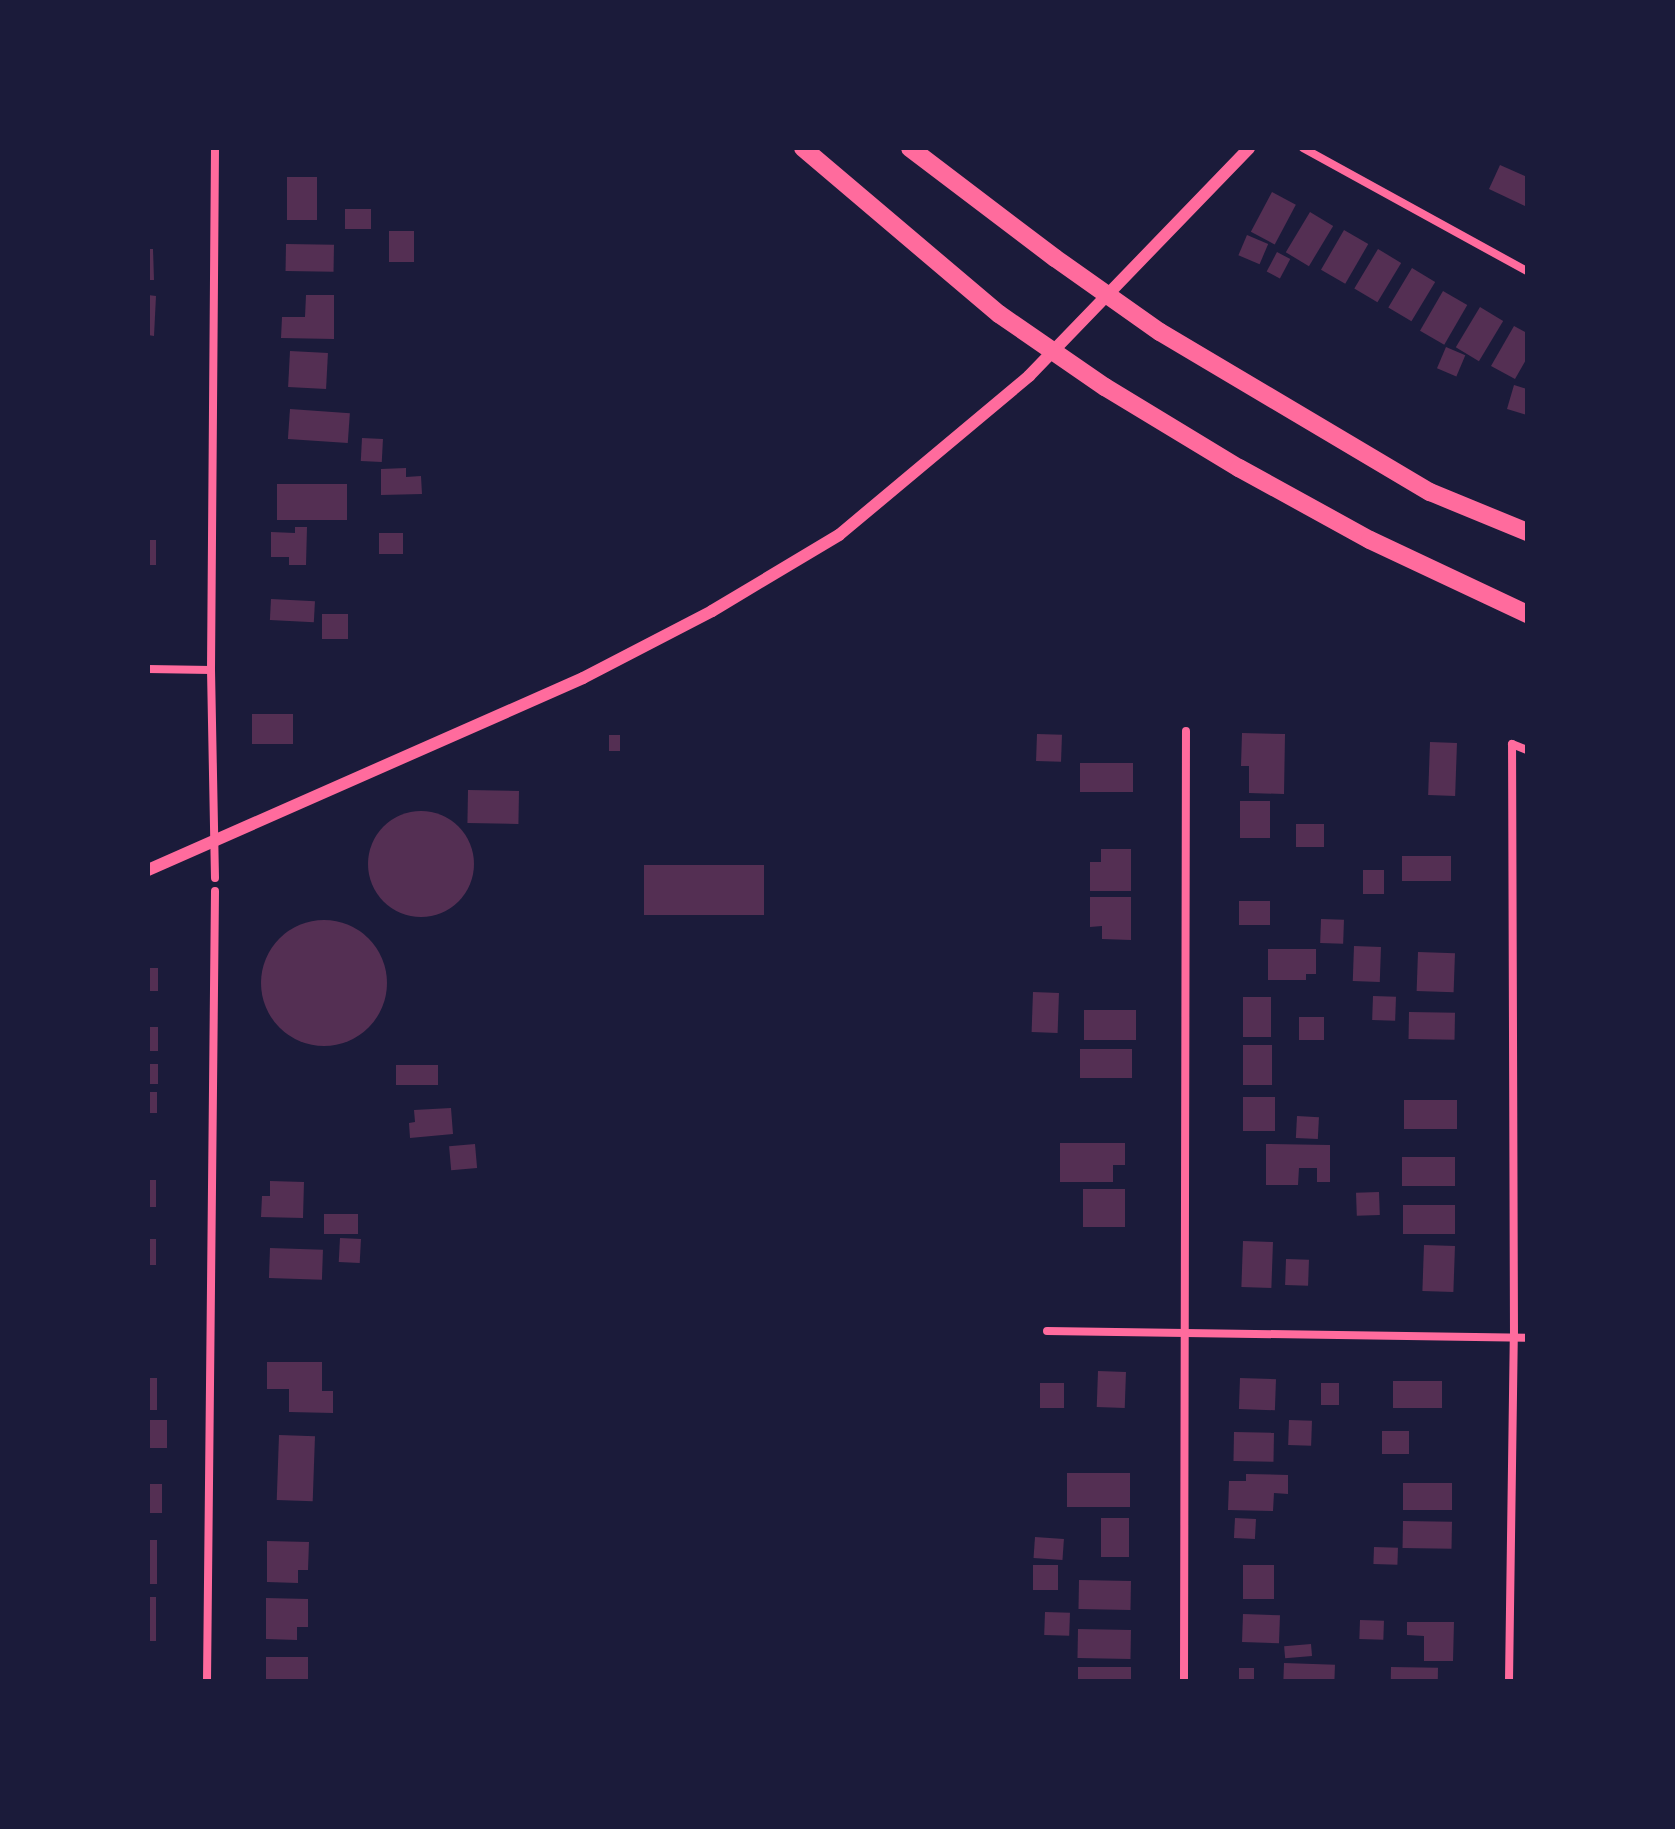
<!DOCTYPE html>
<style>
body{margin:0}
#map{position:relative;width:1675px;height:1829px;overflow:hidden;background:#1b1b3a;font-family:Helvetica,sans-serif}
div>[style]{position:absolute}
.building>*{inset:0;background:#542f53;transform-origin:0 0}
.round{border-radius:50%}
.minor>*{height:8px;margin:-4px;padding:0 4px;transform-origin:4px;border-radius:4px;background:#ff6b9d}
.tertiary>*{height:12px;margin:-6px;padding:0 6px;transform-origin:6px;border-radius:6px;background:#ff6b9d}
.motorway>*{height:18px;margin:-9px;padding:0 9px;transform-origin:9px;border-radius:9px;background:#ff6b9d}
span{translate:-50% -50%;white-space:nowrap;text-align:center;line-height:1.15;-webkit-text-stroke:7px #1b1b3a;paint-order:stroke}
.frame{position:absolute;inset:0;border:150px solid #1b1b3a;pointer-events:none}
</style>
<div id="map">
<div class="building">
<i style="clip-path:polygon(1500px 165px,1527px 177px,1527px 207px,1489px 189px)"></i>
<i style="left:287px;top:177px;width:30px;height:43px"></i>
<i style="left:1272px;top:192px;width:27px;height:45px;rotate:28deg"></i>
<i style="left:345px;top:209px;width:26px;height:20px"></i>
<i style="left:1310px;top:212px;width:27px;height:47px;rotate:31deg"></i>
<i style="left:1344px;top:230px;width:28px;height:46px;rotate:30deg"></i>
<i style="left:389px;top:231px;width:25px;height:31px"></i>
<i style="left:1247px;top:235px;width:23px;height:22px;rotate:23deg"></i>
<i style="left:286px;top:244px;width:48px;height:27px;rotate:1deg"></i>
<i style="clip-path:polygon(148px 249px,153px 249px,154px 280px,148px 280px)"></i>
<i style="left:1378px;top:249px;width:27px;height:46px;rotate:31deg"></i>
<i style="left:1277px;top:252px;width:15px;height:22px;rotate:28deg"></i>
<i style="left:1412px;top:268px;width:27px;height:46px;rotate:31deg"></i>
<i style="left:1443px;top:291px;width:28px;height:46px;rotate:30deg"></i>
<i style="clip-path:polygon(148px 295px,156px 296px,154px 336px,148px 335px)"></i>
<i style="clip-path:polygon(306px 295px,334px 295px,334px 339px,281px 338px,282px 317px,305px 317px)"></i>
<i style="left:1480px;top:307px;width:27px;height:47px;rotate:31deg"></i>
<i style="clip-path:polygon(1514px 326px,1527px 333px,1527px 358px,1515px 379px,1491px 366px)"></i>
<i style="left:1446px;top:347px;width:21px;height:23px;rotate:23deg"></i>
<i style="left:290px;top:351px;width:38px;height:36px;rotate:3deg"></i>
<i style="clip-path:polygon(1514px 385px,1527px 389px,1527px 415px,1507px 409px)"></i>
<i style="left:290px;top:409px;width:60px;height:30px;rotate:4deg"></i>
<i style="left:362px;top:438px;width:21px;height:23px;rotate:3deg"></i>
<i style="clip-path:polygon(406px 468px,406px 477px,421px 476px,422px 494px,381px 495px,381px 469px)"></i>
<i style="left:277px;top:484px;width:70px;height:36px"></i>
<i style="clip-path:polygon(295px 527px,307px 527px,306px 565px,289px 565px,289px 557px,271px 557px,271px 532px,295px 533px)"></i>
<i style="left:379px;top:533px;width:24px;height:21px"></i>
<i style="left:148px;top:540px;width:8px;height:25px"></i>
<i style="left:271px;top:599px;width:44px;height:21px;rotate:3deg"></i>
<i style="left:322px;top:614px;width:26px;height:25px"></i>
<i style="left:252px;top:714px;width:41px;height:30px"></i>
<i style="clip-path:polygon(1242px 733px,1285px 734px,1284px 794px,1249px 793px,1249px 766px,1241px 766px)"></i>
<i style="left:1037px;top:734px;width:25px;height:27px;rotate:2deg"></i>
<i style="left:609px;top:735px;width:11px;height:16px"></i>
<i style="left:1430px;top:742px;width:27px;height:53px;rotate:2deg"></i>
<i style="left:1080px;top:763px;width:53px;height:29px"></i>
<i style="left:468px;top:790px;width:51px;height:33px;rotate:1deg"></i>
<i style="left:1240px;top:801px;width:30px;height:37px"></i>
<i class="round" style="left:368px;top:811px;width:106px;height:106px"></i>
<i style="left:1296px;top:824px;width:28px;height:23px"></i>
<i style="clip-path:polygon(1101px 849px,1131px 849px,1131px 891px,1090px 891px,1090px 862px,1101px 862px)"></i>
<i style="left:1402px;top:856px;width:49px;height:25px"></i>
<i style="left:644px;top:865px;width:120px;height:50px"></i>
<i style="left:1363px;top:870px;width:21px;height:24px"></i>
<i style="clip-path:polygon(1090px 897px,1131px 897px,1131px 940px,1102px 939px,1102px 926px,1090px 927px)"></i>
<i style="left:1239px;top:901px;width:31px;height:24px"></i>
<i style="left:1321px;top:919px;width:23px;height:24px;rotate:2deg"></i>
<i class="round" style="left:261px;top:920px;width:126px;height:126px"></i>
<i style="left:1354px;top:946px;width:27px;height:35px;rotate:2deg"></i>
<i style="clip-path:polygon(1268px 949px,1316px 949px,1316px 974px,1306px 974px,1306px 980px,1268px 980px)"></i>
<i style="left:1418px;top:952px;width:37px;height:39px;rotate:2deg"></i>
<i style="left:148px;top:968px;width:10px;height:23px"></i>
<i style="left:1033px;top:992px;width:26px;height:40px;rotate:2deg"></i>
<i style="left:1373px;top:996px;width:23px;height:24px;rotate:2deg"></i>
<i style="left:1243px;top:997px;width:28px;height:40px"></i>
<i style="left:1084px;top:1010px;width:52px;height:30px"></i>
<i style="left:1409px;top:1012px;width:46px;height:27px;rotate:1deg"></i>
<i style="left:1299px;top:1017px;width:25px;height:23px"></i>
<i style="left:148px;top:1027px;width:10px;height:24px"></i>
<i style="left:1243px;top:1045px;width:29px;height:40px"></i>
<i style="left:1080px;top:1049px;width:52px;height:29px"></i>
<i style="left:148px;top:1064px;width:10px;height:20px"></i>
<i style="left:396px;top:1065px;width:42px;height:20px"></i>
<i style="left:148px;top:1092px;width:9px;height:21px"></i>
<i style="left:1243px;top:1097px;width:32px;height:34px"></i>
<i style="left:1404px;top:1100px;width:53px;height:29px"></i>
<i style="clip-path:polygon(451px 1108px,453px 1134px,410px 1138px,409px 1123px,415px 1122px,414px 1110px)"></i>
<i style="left:1297px;top:1116px;width:22px;height:22px;rotate:3deg"></i>
<i style="clip-path:polygon(1060px 1143px,1125px 1143px,1125px 1165px,1113px 1165px,1113px 1182px,1060px 1182px)"></i>
<i style="left:475px;top:1144px;width:24px;height:26px;rotate:85deg"></i>
<i style="clip-path:polygon(1266px 1144px,1330px 1145px,1330px 1182px,1317px 1182px,1317px 1168px,1299px 1168px,1298px 1185px,1266px 1185px)"></i>
<i style="left:1402px;top:1157px;width:53px;height:29px"></i>
<i style="left:148px;top:1180px;width:8px;height:27px"></i>
<i style="clip-path:polygon(270px 1181px,304px 1182px,303px 1218px,261px 1217px,262px 1196px,270px 1196px)"></i>
<i style="left:1083px;top:1189px;width:42px;height:38px"></i>
<i style="left:1379px;top:1192px;width:23px;height:23px;rotate:88deg"></i>
<i style="left:1403px;top:1205px;width:52px;height:29px"></i>
<i style="left:324px;top:1214px;width:34px;height:20px"></i>
<i style="left:340px;top:1238px;width:21px;height:24px;rotate:3deg"></i>
<i style="left:148px;top:1239px;width:8px;height:26px"></i>
<i style="left:1243px;top:1241px;width:30px;height:46px;rotate:2deg"></i>
<i style="left:1424px;top:1245px;width:31px;height:46px;rotate:2deg"></i>
<i style="left:270px;top:1248px;width:53px;height:30px;rotate:2deg"></i>
<i style="left:1286px;top:1259px;width:23px;height:26px;rotate:2deg"></i>
<i style="clip-path:polygon(267px 1362px,322px 1362px,322px 1391px,333px 1391px,333px 1413px,289px 1412px,289px 1389px,267px 1389px)"></i>
<i style="left:1098px;top:1371px;width:28px;height:36px;rotate:2deg"></i>
<i style="left:148px;top:1378px;width:9px;height:32px"></i>
<i style="left:1240px;top:1378px;width:36px;height:31px;rotate:2deg"></i>
<i style="left:1393px;top:1381px;width:49px;height:27px"></i>
<i style="left:1040px;top:1383px;width:24px;height:25px"></i>
<i style="left:1321px;top:1383px;width:18px;height:22px"></i>
<i style="left:148px;top:1420px;width:19px;height:28px"></i>
<i style="left:1289px;top:1420px;width:23px;height:25px;rotate:2deg"></i>
<i style="left:1382px;top:1431px;width:27px;height:23px"></i>
<i style="left:1234px;top:1432px;width:40px;height:29px;rotate:1deg"></i>
<i style="left:279px;top:1435px;width:36px;height:65px;rotate:2deg"></i>
<i style="left:1067px;top:1473px;width:63px;height:34px"></i>
<i style="clip-path:polygon(1246px 1474px,1288px 1475px,1288px 1494px,1274px 1493px,1273px 1511px,1228px 1510px,1229px 1481px,1246px 1481px)"></i>
<i style="left:1403px;top:1483px;width:49px;height:27px"></i>
<i style="left:148px;top:1484px;width:14px;height:29px"></i>
<i style="left:1101px;top:1518px;width:28px;height:39px"></i>
<i style="left:1235px;top:1518px;width:21px;height:20px;rotate:3deg"></i>
<i style="left:1403px;top:1521px;width:49px;height:27px;rotate:1deg"></i>
<i style="left:1035px;top:1537px;width:29px;height:21px;rotate:4deg"></i>
<i style="left:148px;top:1540px;width:9px;height:44px"></i>
<i style="clip-path:polygon(267px 1541px,309px 1542px,308px 1570px,298px 1570px,298px 1583px,267px 1582px)"></i>
<i style="left:1374px;top:1547px;width:24px;height:17px;rotate:2deg"></i>
<i style="left:1033px;top:1565px;width:25px;height:25px"></i>
<i style="left:1243px;top:1565px;width:31px;height:34px"></i>
<i style="left:1079px;top:1580px;width:52px;height:29px;rotate:1deg"></i>
<i style="left:148px;top:1597px;width:8px;height:44px"></i>
<i style="clip-path:polygon(266px 1598px,308px 1599px,308px 1627px,297px 1627px,297px 1640px,266px 1639px)"></i>
<i style="left:1045px;top:1612px;width:25px;height:23px;rotate:2deg"></i>
<i style="left:1243px;top:1614px;width:37px;height:28px;rotate:2deg"></i>
<i style="left:1360px;top:1620px;width:24px;height:19px;rotate:2deg"></i>
<i style="clip-path:polygon(1407px 1622px,1454px 1622px,1453px 1661px,1424px 1661px,1424px 1636px,1407px 1635px)"></i>
<i style="left:1078px;top:1629px;width:53px;height:29px;rotate:1deg"></i>
<i style="left:1311px;top:1644px;width:12px;height:27px;rotate:85deg"></i>
<i style="left:266px;top:1657px;width:42px;height:24px"></i>
<i style="left:1284px;top:1663px;width:51px;height:18px;rotate:2deg"></i>
<i style="left:1078px;top:1667px;width:53px;height:14px"></i>
<i style="left:1391px;top:1667px;width:47px;height:14px;rotate:1deg"></i>
<i style="left:1239px;top:1668px;width:15px;height:13px"></i>
</div>
<div class="minor">
<i style="left:215px;top:148px;width:522px;rotate:90.44deg"></i>
<i style="left:211px;top:670px;width:208px;rotate:88.9deg"></i>
<i style="left:1303px;top:148px;width:256px;rotate:28.8deg"></i>
<i style="left:148px;top:669px;width:63px;rotate:0.9deg"></i>
<i style="left:1047px;top:1331px;width:480px;rotate:0.8deg"></i>
<i style="left:207px;top:1681px;width:790px;rotate:-89.42deg"></i>
<i style="left:1184px;top:1681px;width:950px;rotate:-89.88deg"></i>
<i style="left:1509px;top:1681px;width:344px;rotate:-89.2deg"></i>
<i style="left:1514px;top:1337px;width:593px;rotate:-90.19deg"></i>
<i style="left:1512px;top:744px;width:16px;rotate:22deg"></i>
</div>
<div class="tertiary">
<i style="left:148px;top:870px;width:475px;rotate:-23.8deg"></i>
<i style="left:583px;top:678px;width:145px;rotate:-27.4deg"></i>
<i style="left:712px;top:611px;width:148px;rotate:-30.9deg"></i>
<i style="left:839px;top:535px;width:248px;rotate:-39.9deg"></i>
<i style="left:1029px;top:376px;width:317px;rotate:-46deg"></i>
</div>
<div class="motorway">
<i style="left:803px;top:148px;width:257px;rotate:40.3deg"></i>
<i style="left:999px;top:314px;width:129px;rotate:34.6deg"></i>
<i style="left:1105px;top:387px;width:157px;rotate:31.2deg"></i>
<i style="left:1239px;top:468px;width:149px;rotate:28.8deg"></i>
<i style="left:1370px;top:540px;width:174px;rotate:25.2deg"></i>
<i style="left:910px;top:148px;width:182px;rotate:37.2deg"></i>
<i style="left:1055px;top:258px;width:128px;rotate:35.2deg"></i>
<i style="left:1160px;top:332px;width:314px;rotate:30.7deg"></i>
<i style="left:1430px;top:492px;width:105px;rotate:22.4deg"></i>
</div>
<div class="frame"></div>
</div>
